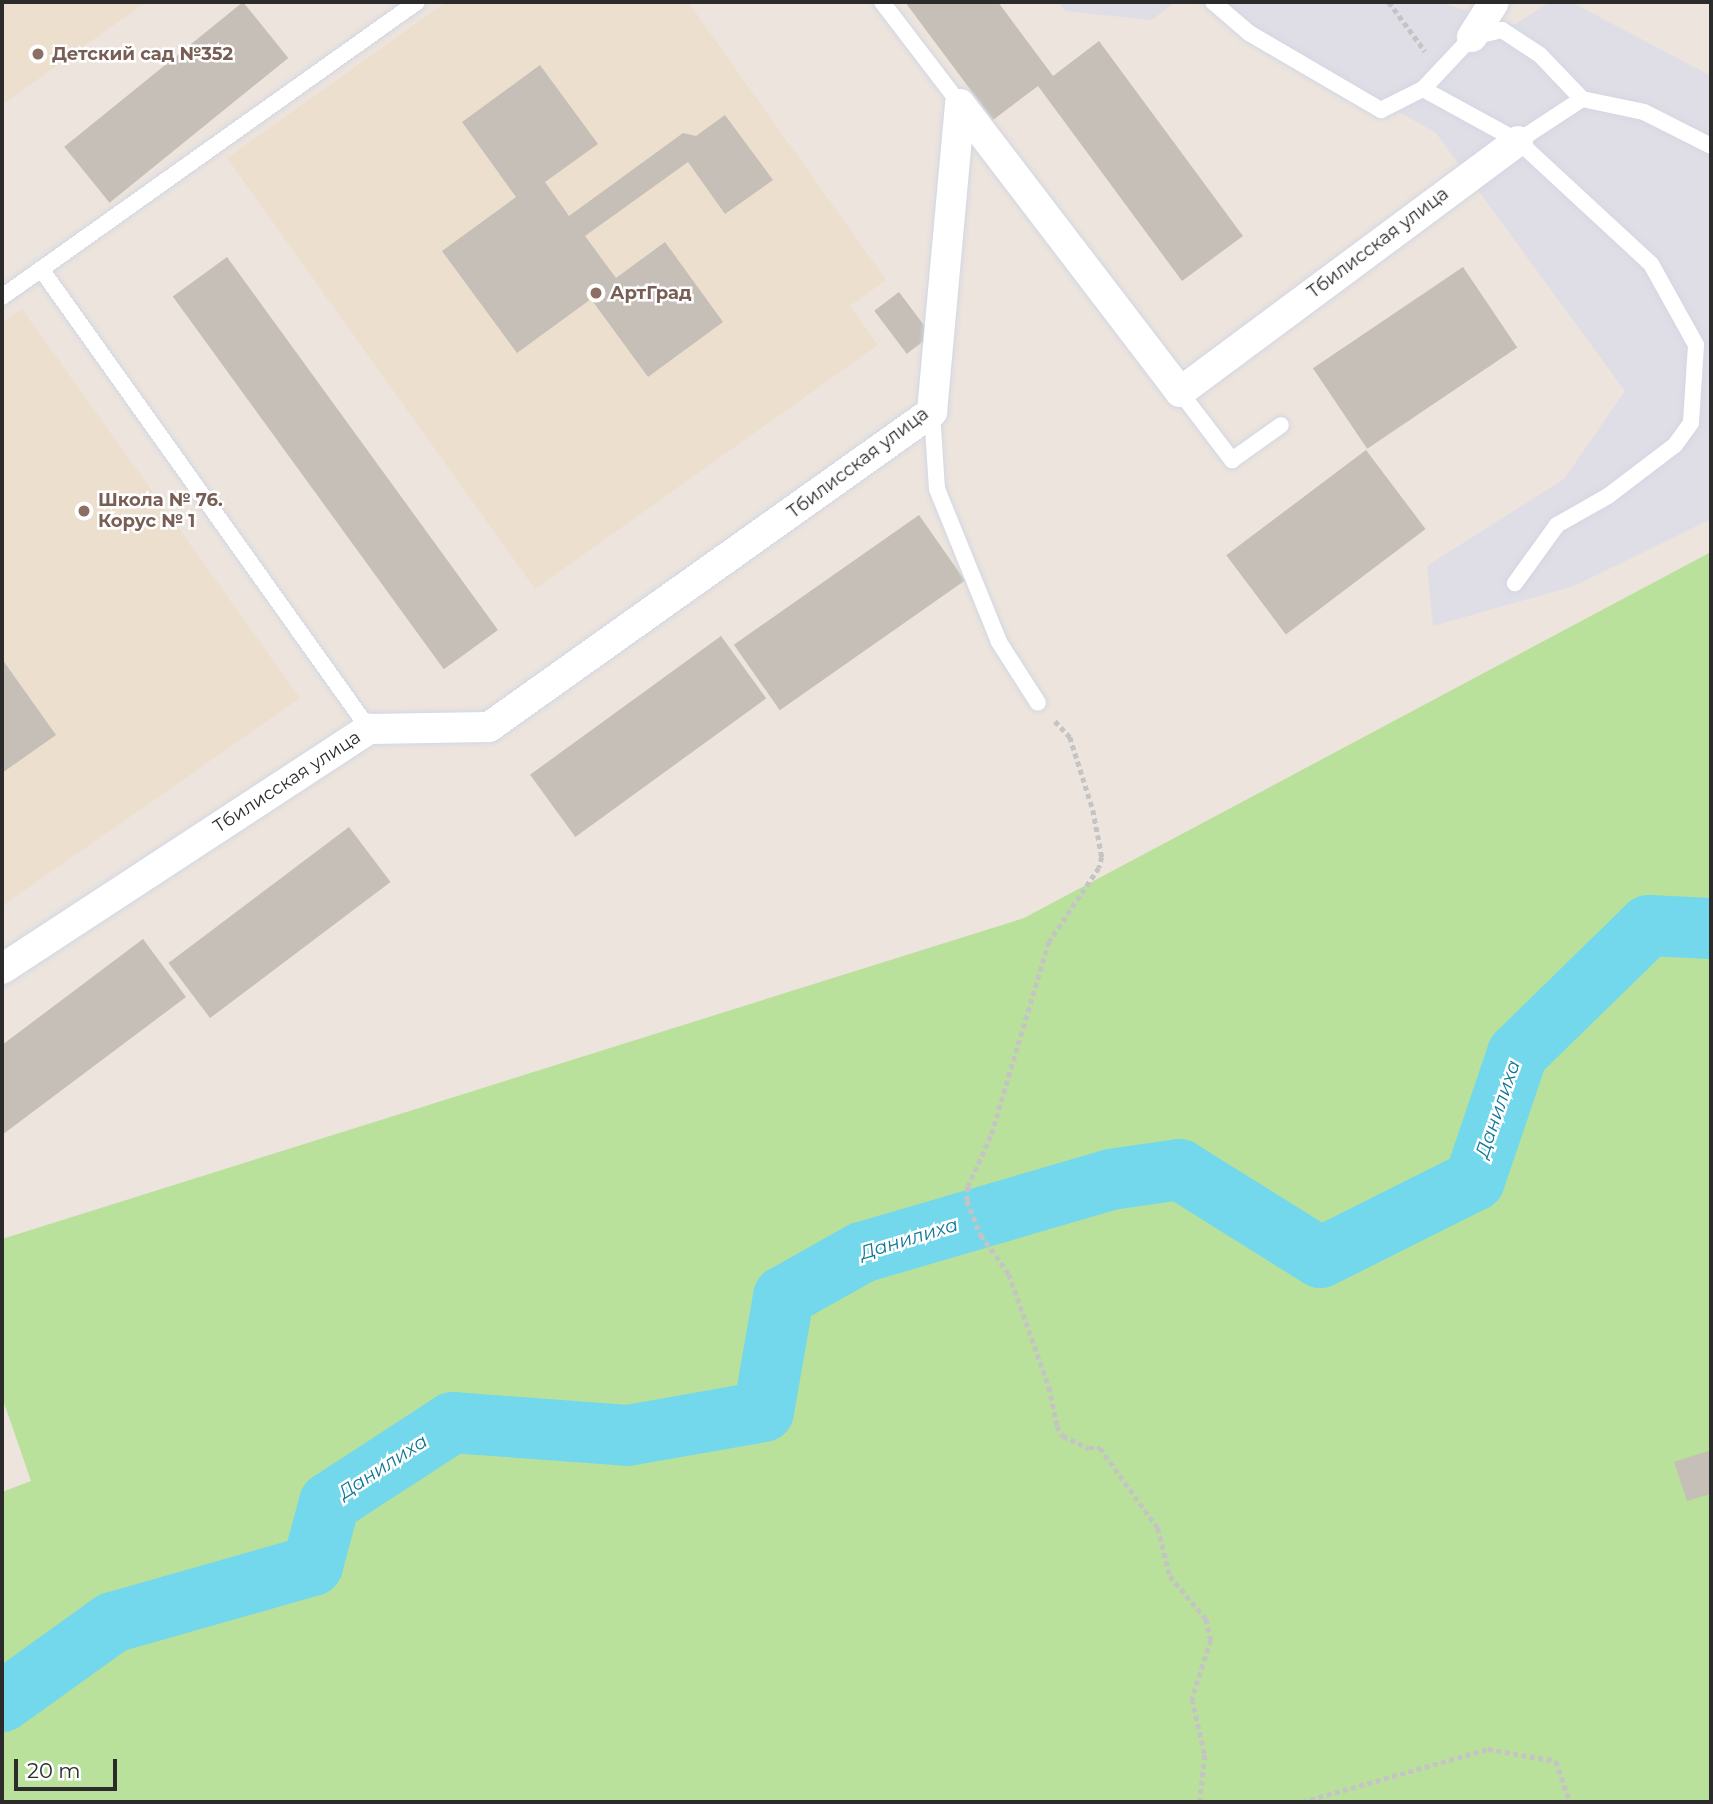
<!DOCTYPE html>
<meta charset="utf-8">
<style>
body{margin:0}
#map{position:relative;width:1713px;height:1804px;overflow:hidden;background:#ece4dd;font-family:Montserrat,sans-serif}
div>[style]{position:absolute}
.industrial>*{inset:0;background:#dfdde5}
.education>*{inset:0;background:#eddfcd}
.green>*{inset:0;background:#bae19b}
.river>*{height:61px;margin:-30.5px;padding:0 30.5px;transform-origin:30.5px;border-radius:30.5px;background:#73d8eb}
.building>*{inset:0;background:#c5bfb8;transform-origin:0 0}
.path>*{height:4.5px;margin-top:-2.25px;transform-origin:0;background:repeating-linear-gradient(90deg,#c4c4c4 0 5px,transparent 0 8.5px)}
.roads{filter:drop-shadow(0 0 2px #d2d7e3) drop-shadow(0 0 2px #d2d7e3)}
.lane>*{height:16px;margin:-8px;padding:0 8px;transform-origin:8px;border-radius:8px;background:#fff}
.street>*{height:30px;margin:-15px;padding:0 15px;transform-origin:15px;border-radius:15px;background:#fff}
.dots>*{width:19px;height:19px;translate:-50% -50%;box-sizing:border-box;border:4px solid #fff;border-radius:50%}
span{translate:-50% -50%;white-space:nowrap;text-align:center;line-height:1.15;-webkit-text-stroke:5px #fff;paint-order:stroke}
.education-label{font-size:18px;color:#785e54;font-weight:700}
.left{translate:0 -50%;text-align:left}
.street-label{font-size:18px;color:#2b2b2b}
.water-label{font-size:19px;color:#117898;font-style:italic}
.frame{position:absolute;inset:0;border:4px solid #2b2b2b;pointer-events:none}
.scale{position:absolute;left:14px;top:1759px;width:103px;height:32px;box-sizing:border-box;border:4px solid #2b2b2b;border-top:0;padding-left:9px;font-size:21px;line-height:24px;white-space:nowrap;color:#2b2b2b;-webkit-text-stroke:5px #fff;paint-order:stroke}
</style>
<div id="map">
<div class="industrial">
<i style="clip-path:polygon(1058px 2px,1175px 2px,1152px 20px,1066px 11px)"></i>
<i style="clip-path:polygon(1225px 2px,1439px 2px,1514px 25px,1550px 2px,1571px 2px,1711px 76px,1709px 520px,1574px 586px,1433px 626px,1427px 566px,1564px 479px,1625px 391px,1436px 133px,1275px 41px)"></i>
</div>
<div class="education">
<i style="clip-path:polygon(2px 2px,146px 2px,2px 105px)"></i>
<i style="clip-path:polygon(446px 2px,688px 2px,886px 280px,850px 306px,878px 345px,535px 589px,227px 158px)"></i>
<i style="clip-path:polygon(22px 309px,300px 698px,2px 906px,2px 323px)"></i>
</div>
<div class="green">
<i style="clip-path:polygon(1711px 552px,1711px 1802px,2px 1802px,2px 1492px,31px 1481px,2px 1397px,2px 1239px,1024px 918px)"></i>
</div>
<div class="river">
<i style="left:2px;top:1701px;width:135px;rotate:-35.7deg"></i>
<i style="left:112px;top:1622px;width:208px;rotate:-15.9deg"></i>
<i style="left:312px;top:1565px;width:65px;rotate:-74.9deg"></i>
<i style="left:329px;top:1502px;width:147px;rotate:-33deg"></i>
<i style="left:452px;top:1422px;width:175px;rotate:4.2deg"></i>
<i style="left:627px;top:1435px;width:138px;rotate:-10deg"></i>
<i style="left:763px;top:1411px;width:117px;rotate:-80.1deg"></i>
<i style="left:783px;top:1296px;width:90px;rotate:-29.4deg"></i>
<i style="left:861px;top:1252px;width:259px;rotate:-16.3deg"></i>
<i style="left:1110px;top:1179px;width:70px;rotate:-8.2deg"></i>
<i style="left:1179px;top:1169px;width:166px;rotate:32deg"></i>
<i style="left:1320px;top:1257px;width:172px;rotate:-26.6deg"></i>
<i style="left:1474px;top:1180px;width:134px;rotate:-71.3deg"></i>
<i style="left:1517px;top:1053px;width:183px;rotate:-44.3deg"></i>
<i style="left:1648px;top:925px;width:63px;rotate:2.7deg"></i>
</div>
<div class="building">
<i style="left:243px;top:2px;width:72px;height:230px;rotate:51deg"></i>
<i style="clip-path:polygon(905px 2px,998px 2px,1053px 76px,1099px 41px,1243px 236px,1182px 281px,1038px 86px,993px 120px)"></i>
<i style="clip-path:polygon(540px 65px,598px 144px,545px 182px,569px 216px,683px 133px,696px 136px,725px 115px,773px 180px,725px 214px,688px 162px,585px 236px,616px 278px,665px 242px,723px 322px,648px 377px,591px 299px,517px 353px,442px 251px,516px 197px,462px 122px)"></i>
<i style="left:227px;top:257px;width:461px;height:67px;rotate:54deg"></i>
<i style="left:1463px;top:267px;width:97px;height:181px;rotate:56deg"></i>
<i style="left:899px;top:292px;width:54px;height:31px;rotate:53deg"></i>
<i style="left:1366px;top:450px;width:99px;height:175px;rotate:53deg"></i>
<i style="left:919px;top:515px;width:80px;height:226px;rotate:55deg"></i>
<i style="left:721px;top:636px;width:77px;height:236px;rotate:54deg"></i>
<i style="clip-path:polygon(2px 659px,56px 735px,2px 773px)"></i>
<i style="left:349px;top:827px;width:69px;height:226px;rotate:53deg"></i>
<i style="clip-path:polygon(143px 939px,186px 997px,2px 1135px,2px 1045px)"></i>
<i style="clip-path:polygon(1711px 1450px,1711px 1494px,1687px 1501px,1674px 1462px)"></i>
</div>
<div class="path">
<i style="left:1389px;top:2px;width:61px;rotate:53.7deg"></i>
<i style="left:1055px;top:721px;width:22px;rotate:47deg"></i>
<i style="left:1070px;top:737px;width:77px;rotate:72.5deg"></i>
<i style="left:1093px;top:810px;width:48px;rotate:79.2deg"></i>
<i style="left:1102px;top:857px;width:11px;rotate:105deg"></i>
<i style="left:1099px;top:868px;width:89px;rotate:124deg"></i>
<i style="left:1049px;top:942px;width:202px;rotate:106.6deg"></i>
<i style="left:991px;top:1136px;width:56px;rotate:114.3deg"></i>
<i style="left:968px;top:1187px;width:14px;rotate:94deg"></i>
<i style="left:967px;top:1201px;width:37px;rotate:68deg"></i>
<i style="left:981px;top:1235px;width:48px;rotate:54.3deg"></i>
<i style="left:1009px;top:1274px;width:120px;rotate:70.5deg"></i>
<i style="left:1049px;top:1387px;width:40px;rotate:78deg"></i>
<i style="left:1057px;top:1426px;width:12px;rotate:59deg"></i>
<i style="left:1063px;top:1436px;width:29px;rotate:25deg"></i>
<i style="left:1089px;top:1448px;width:11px"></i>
<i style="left:1100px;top:1448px;width:99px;rotate:54.1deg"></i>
<i style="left:1158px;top:1528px;width:49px;rotate:76deg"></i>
<i style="left:1170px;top:1576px;width:56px;rotate:50.1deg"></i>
<i style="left:1206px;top:1619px;width:22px;rotate:77deg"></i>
<i style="left:1211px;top:1640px;width:62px;rotate:107.9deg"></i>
<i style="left:1192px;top:1699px;width:57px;rotate:76.9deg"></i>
<i style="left:1205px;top:1755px;width:47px;rotate:96.1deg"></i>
<i style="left:1302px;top:1802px;width:193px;rotate:-15.9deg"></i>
<i style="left:1488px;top:1749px;width:69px;rotate:10deg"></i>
<i style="left:1556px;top:1761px;width:43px;rotate:71.1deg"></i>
</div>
<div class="roads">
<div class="lane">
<i style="left:882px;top:2px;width:133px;rotate:52.6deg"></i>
<i style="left:1213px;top:2px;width:48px;rotate:40.7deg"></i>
<i style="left:1249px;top:33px;width:153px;rotate:30.3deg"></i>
<i style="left:1381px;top:110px;width:47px;rotate:-26.6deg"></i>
<i style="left:1423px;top:89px;width:108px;rotate:28.7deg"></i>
<i style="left:1518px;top:141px;width:181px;rotate:42.8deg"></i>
<i style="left:1651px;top:264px;width:93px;rotate:60.9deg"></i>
<i style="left:1696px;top:345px;width:78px;rotate:93.7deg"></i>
<i style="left:1691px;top:423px;width:27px;rotate:126deg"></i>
<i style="left:1675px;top:445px;width:84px;rotate:142.7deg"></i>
<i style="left:1608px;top:496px;width:59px;rotate:150.4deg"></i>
<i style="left:1557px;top:525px;width:72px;rotate:125.9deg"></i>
<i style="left:1423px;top:89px;width:71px;rotate:-46.7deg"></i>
<i style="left:1472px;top:37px;width:31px;rotate:-13deg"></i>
<i style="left:1502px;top:30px;width:45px;rotate:33.3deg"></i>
<i style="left:1540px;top:55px;width:61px;rotate:46.3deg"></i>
<i style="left:1582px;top:99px;width:63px;rotate:11.8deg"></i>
<i style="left:1644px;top:112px;width:75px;rotate:26.9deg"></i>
<i style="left:1518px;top:141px;width:77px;rotate:-33.3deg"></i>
<i style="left:41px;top:269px;width:565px;rotate:54.51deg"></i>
<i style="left:2px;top:297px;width:509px;rotate:-35.41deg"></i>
<i style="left:1177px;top:388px;width:91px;rotate:52.6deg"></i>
<i style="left:1232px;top:460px;width:60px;rotate:-35.5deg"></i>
<i style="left:932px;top:412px;width:77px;rotate:86.3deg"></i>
<i style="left:937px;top:489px;width:165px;rotate:67.9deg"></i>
<i style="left:999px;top:642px;width:72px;rotate:57.4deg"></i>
</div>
<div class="street">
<i style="left:1472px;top:37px;width:41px;rotate:-57.8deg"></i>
<i style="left:2px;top:969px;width:439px;rotate:-33.2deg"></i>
<i style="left:369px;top:729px;width:120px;rotate:-1deg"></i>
<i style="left:489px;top:727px;width:544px;rotate:-35.42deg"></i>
<i style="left:932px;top:412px;width:309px;rotate:-84.8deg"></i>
<i style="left:960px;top:104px;width:362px;rotate:52.6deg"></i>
<i style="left:1180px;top:392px;width:421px;rotate:-36.6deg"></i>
</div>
</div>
<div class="dots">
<i style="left:38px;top:54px;background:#8d6e63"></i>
<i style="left:596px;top:293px;background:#8d6e63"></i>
<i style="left:84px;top:511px;background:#8d6e63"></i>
</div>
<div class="education-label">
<span class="left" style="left:52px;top:54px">Детский сад №352</span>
<span class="left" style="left:610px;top:293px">АртГрад</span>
<span class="left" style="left:98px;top:511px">Школа № 76.<br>Корус № 1</span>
</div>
<div class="street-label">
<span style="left:1378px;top:243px;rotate:-37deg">Тбилисская улица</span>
<span style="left:858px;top:463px;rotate:-37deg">Тбилисская улица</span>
<span style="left:287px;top:782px;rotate:-33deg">Тбилисская улица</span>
</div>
<div class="water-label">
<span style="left:1498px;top:1109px;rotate:-71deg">Данилиха</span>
<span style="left:909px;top:1239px;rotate:-17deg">Данилиха</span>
<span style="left:383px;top:1467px;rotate:-33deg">Данилиха</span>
</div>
<div class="frame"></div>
<div class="scale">20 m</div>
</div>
